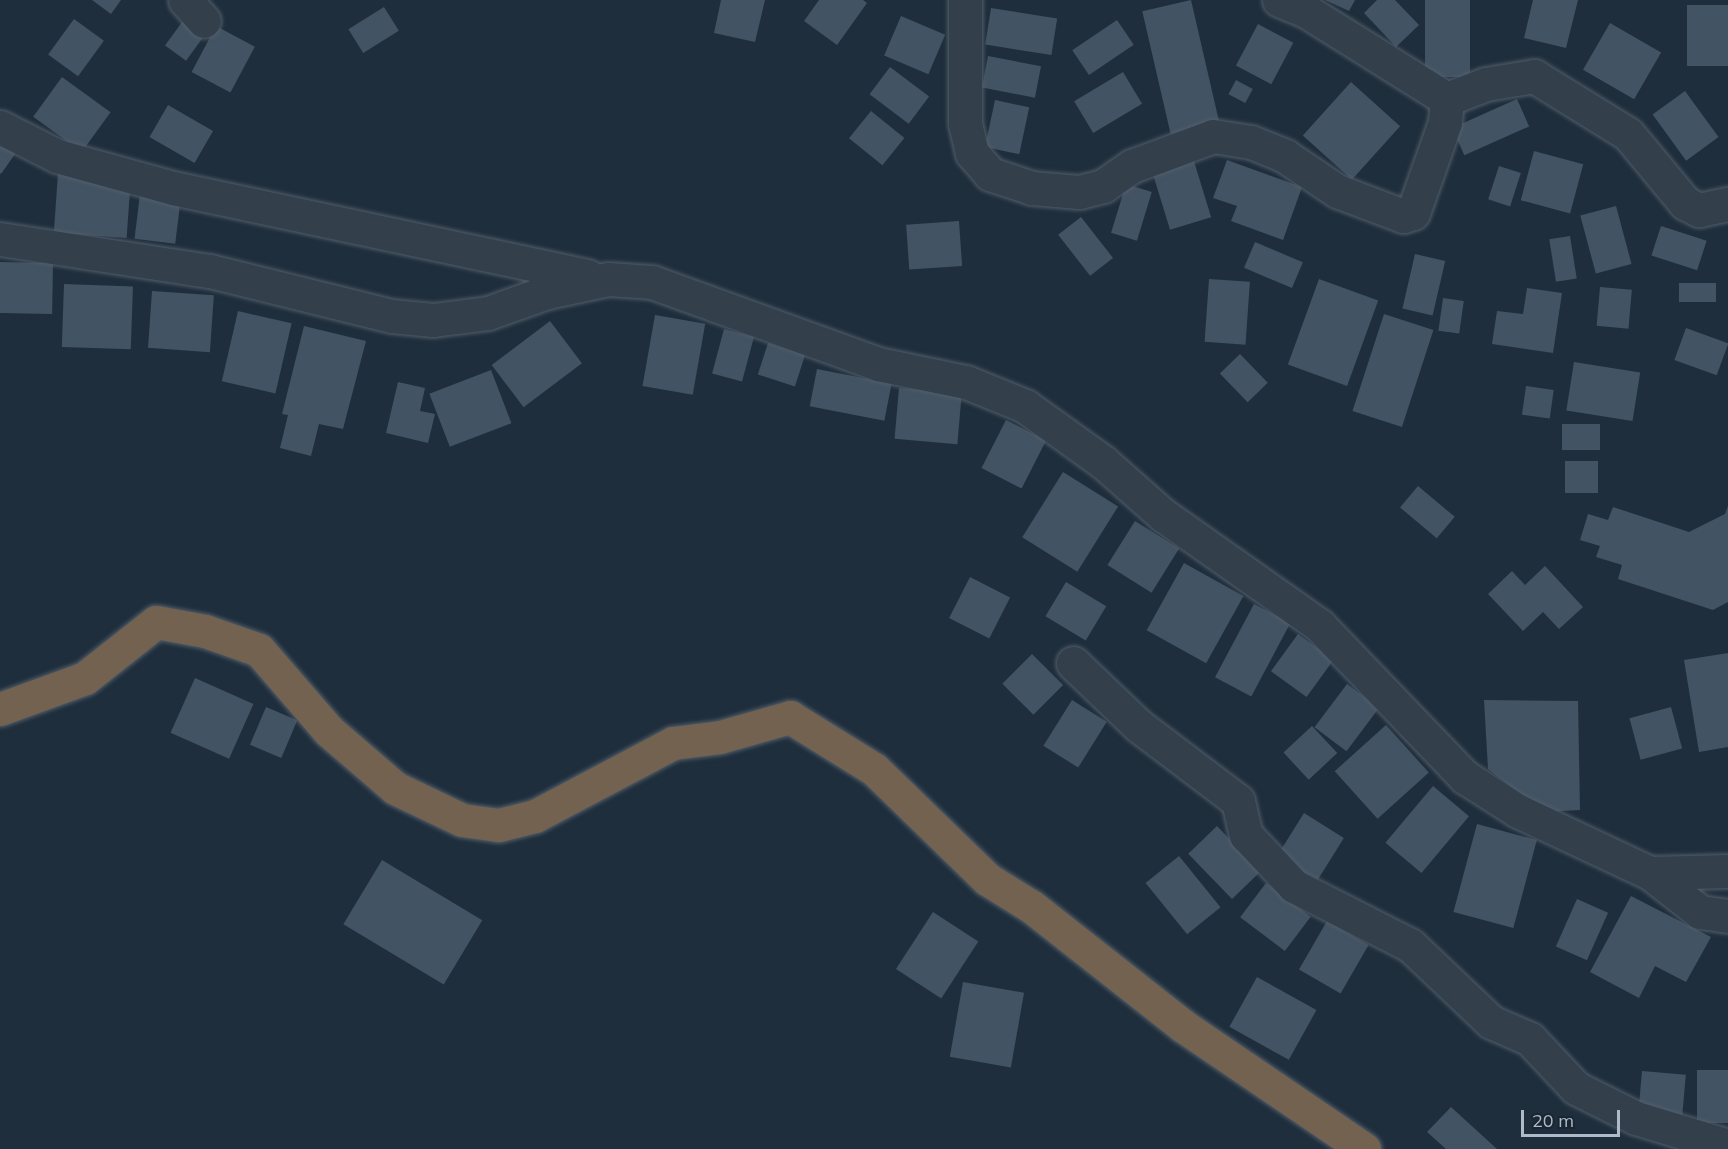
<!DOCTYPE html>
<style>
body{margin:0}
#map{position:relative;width:1728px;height:1149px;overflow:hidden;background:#1f2e3c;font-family:Mulish,sans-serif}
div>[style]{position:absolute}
.building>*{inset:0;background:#425363;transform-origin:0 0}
.roads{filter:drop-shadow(0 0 2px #515d6a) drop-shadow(0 0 2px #515d6a)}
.minor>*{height:33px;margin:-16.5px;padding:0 16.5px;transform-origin:16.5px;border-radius:16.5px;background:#33404c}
.highway>*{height:33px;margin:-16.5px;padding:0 16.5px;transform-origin:16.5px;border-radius:16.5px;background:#73624f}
span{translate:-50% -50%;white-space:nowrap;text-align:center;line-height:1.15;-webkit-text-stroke:4.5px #192531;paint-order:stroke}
.scale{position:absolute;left:1521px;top:1110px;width:99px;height:27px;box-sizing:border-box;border:3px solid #aebac8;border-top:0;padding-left:8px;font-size:18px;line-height:21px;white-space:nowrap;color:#aebac8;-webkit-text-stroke:4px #192531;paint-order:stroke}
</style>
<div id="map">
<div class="building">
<i style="clip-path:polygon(92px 0,121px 0,111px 14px)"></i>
<i style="clip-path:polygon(721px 0,765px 0,755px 42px,714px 33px)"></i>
<i style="clip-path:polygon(819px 0,863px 0,867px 3px,837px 45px,804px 21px)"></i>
<i style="left:1191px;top:0;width:126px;height:50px;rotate:77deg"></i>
<i style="clip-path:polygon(1325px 0,1355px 0,1349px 11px)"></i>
<i style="clip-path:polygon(1377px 0,1395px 0,1419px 25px,1396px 47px,1364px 13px)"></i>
<i style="left:1425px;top:0;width:45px;height:77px"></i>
<i style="clip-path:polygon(1533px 0,1578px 0,1566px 48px,1524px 38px)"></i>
<i style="left:1728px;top:5px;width:61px;height:41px;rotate:90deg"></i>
<i style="left:384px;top:7px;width:28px;height:42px;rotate:58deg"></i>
<i style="left:991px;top:8px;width:67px;height:37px;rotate:9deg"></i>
<i style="left:901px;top:16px;width:48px;height:43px;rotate:23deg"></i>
<i style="left:185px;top:18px;width:26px;height:34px;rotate:36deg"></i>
<i style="left:74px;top:19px;width:37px;height:44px;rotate:36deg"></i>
<i style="left:1117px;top:20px;width:30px;height:54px;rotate:56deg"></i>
<i style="left:1610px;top:23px;width:59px;height:54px;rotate:30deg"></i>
<i style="left:1258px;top:24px;width:40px;height:47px;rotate:28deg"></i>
<i style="left:216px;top:26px;width:44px;height:52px;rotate:28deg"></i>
<i style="left:988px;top:56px;width:54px;height:32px;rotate:11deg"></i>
<i style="left:890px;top:67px;width:49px;height:34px;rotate:37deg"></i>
<i style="left:1123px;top:72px;width:37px;height:57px;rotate:59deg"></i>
<i style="left:62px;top:77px;width:60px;height:49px;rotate:36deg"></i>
<i style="left:1236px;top:80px;width:19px;height:16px;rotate:28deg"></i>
<i style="left:1351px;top:82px;width:66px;height:72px;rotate:42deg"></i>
<i style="left:1685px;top:91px;width:57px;height:40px;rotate:54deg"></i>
<i style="left:1517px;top:99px;width:30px;height:71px;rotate:66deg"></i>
<i style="left:995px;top:100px;width:35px;height:48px;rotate:12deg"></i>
<i style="left:168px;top:105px;width:52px;height:37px;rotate:30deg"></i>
<i style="left:871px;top:111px;width:43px;height:35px;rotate:39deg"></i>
<i style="clip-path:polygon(0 133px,20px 147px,1px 174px,0 173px)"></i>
<i style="left:1534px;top:151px;width:51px;height:51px;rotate:15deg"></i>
<i style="left:1193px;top:158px;width:62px;height:43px;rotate:73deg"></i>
<i style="clip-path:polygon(1227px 160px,1302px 187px,1283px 240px,1231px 221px,1237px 206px,1213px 198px)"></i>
<i style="left:1499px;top:166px;width:23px;height:35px;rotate:18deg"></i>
<i style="left:58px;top:173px;width:73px;height:60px;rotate:4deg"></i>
<i style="left:1126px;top:184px;width:27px;height:51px;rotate:17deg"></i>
<i style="left:140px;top:194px;width:41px;height:45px;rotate:7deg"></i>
<i style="left:1616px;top:206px;width:60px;height:37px;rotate:75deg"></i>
<i style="left:1081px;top:217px;width:52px;height:29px;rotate:52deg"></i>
<i style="left:959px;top:221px;width:45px;height:53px;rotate:86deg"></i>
<i style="left:1661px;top:226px;width:48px;height:31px;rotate:18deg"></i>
<i style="left:1570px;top:236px;width:43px;height:21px;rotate:81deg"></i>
<i style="left:1255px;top:242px;width:52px;height:28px;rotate:23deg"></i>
<i style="left:1415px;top:254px;width:31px;height:56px;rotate:13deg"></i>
<i style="left:0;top:262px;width:53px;height:51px;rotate:1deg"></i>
<i style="left:1209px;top:279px;width:41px;height:63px;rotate:4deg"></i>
<i style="left:1319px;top:279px;width:63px;height:91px;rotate:20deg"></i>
<i style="left:1679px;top:283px;width:37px;height:19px"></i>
<i style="left:64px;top:284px;width:69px;height:63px;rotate:2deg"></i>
<i style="left:1600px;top:287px;width:32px;height:39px;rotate:5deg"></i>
<i style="clip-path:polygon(1527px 288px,1562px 293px,1553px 353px,1492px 344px,1497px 311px,1523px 314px)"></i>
<i style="left:152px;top:291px;width:62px;height:57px;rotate:4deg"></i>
<i style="left:1443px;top:298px;width:21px;height:33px;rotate:8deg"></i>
<i style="left:238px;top:311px;width:55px;height:72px;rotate:13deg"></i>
<i style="left:1384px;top:314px;width:52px;height:102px;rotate:18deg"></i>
<i style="left:655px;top:315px;width:51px;height:72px;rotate:10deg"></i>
<i style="left:550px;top:321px;width:53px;height:73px;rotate:53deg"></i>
<i style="clip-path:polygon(304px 326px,366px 341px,343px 429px,319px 424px,311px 456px,280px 448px,288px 415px,282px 414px)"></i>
<i style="left:1686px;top:328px;width:45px;height:34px;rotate:20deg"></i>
<i style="left:724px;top:329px;width:31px;height:46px;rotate:15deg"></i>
<i style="left:768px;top:343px;width:39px;height:33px;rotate:18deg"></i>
<i style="left:1240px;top:354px;width:40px;height:28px;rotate:46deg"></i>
<i style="left:1574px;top:362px;width:67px;height:49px;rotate:9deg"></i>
<i style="left:817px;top:369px;width:76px;height:38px;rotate:11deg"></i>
<i style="left:491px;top:370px;width:57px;height:66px;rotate:69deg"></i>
<i style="clip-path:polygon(398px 382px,425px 388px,420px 411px,435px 414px,428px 443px,386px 433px)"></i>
<i style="left:1526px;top:386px;width:28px;height:29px;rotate:8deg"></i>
<i style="left:899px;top:388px;width:63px;height:51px;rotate:5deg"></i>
<i style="left:1006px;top:420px;width:45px;height:54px;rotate:27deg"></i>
<i style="left:1562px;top:424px;width:38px;height:26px"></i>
<i style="left:1565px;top:461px;width:33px;height:32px"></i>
<i style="left:1063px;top:472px;width:65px;height:77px;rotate:32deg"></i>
<i style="left:1418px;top:486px;width:48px;height:28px;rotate:40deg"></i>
<i style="clip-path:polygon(1728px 506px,1728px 602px,1713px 610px,1618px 579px,1622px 565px,1596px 557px,1600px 546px,1580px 540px,1588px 514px,1608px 520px,1613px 507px,1689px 532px,1725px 514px)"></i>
<i style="left:1135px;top:521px;width:52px;height:52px;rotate:32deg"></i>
<i style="left:1184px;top:563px;width:68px;height:77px;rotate:29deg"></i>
<i style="clip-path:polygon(1545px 566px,1583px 607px,1559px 629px,1543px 612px,1523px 631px,1488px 594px,1512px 571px,1525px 585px)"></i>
<i style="left:970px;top:577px;width:45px;height:46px;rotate:27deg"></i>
<i style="left:1066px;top:582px;width:47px;height:40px;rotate:31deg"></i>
<i style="left:1254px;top:604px;width:41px;height:83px;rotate:28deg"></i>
<i style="left:1298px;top:634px;width:44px;height:46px;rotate:36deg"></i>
<i style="clip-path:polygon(1728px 653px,1728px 747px,1699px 752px,1684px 660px)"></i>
<i style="left:1032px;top:654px;width:44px;height:42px;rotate:45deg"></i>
<i style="left:195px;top:678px;width:64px;height:60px;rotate:24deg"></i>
<i style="left:1347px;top:684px;width:40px;height:54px;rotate:37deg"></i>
<i style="left:1072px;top:700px;width:41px;height:54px;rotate:32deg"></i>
<i style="clip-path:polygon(1484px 700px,1578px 701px,1580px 810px,1544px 812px,1488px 769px)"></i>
<i style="left:266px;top:707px;width:34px;height:41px;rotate:23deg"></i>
<i style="left:1671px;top:707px;width:43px;height:43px;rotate:75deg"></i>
<i style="left:1386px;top:725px;width:64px;height:69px;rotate:48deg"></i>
<i style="left:1312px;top:726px;width:37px;height:39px;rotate:47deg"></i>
<i style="left:1433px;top:786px;width:47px;height:74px;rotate:40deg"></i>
<i style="left:1304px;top:813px;width:47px;height:59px;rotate:32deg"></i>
<i style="left:1477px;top:824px;width:62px;height:91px;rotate:15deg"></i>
<i style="left:1217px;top:826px;width:63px;height:40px;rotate:46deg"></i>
<i style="left:1179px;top:856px;width:66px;height:43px;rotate:51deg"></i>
<i style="left:382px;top:860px;width:117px;height:75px;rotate:31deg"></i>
<i style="left:1266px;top:883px;width:56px;height:43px;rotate:37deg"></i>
<i style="clip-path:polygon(1631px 896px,1711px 937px,1686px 982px,1655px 966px,1639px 998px,1590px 972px)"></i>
<i style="left:1577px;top:899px;width:34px;height:52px;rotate:24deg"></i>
<i style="left:933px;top:912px;width:54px;height:68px;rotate:33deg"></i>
<i style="left:1327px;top:921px;width:48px;height:56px;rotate:30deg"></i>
<i style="left:1257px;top:977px;width:68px;height:57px;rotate:29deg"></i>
<i style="left:963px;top:982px;width:62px;height:76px;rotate:10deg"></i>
<i style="left:1697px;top:1070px;width:31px;height:53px"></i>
<i style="left:1642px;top:1071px;width:44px;height:45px;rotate:5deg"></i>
<i style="clip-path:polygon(1451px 1107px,1497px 1149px,1446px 1149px,1427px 1132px)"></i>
</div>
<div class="roads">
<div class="minor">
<i style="left:185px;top:0;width:28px;rotate:48deg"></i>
<i style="left:965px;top:0;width:123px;rotate:90deg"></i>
<i style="left:965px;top:123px;width:31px;rotate:77deg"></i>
<i style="left:972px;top:153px;width:28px;rotate:49deg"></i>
<i style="left:990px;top:174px;width:44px;rotate:18.4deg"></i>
<i style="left:1032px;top:188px;width:47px;rotate:4.9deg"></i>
<i style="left:1079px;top:192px;width:25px;rotate:-14deg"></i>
<i style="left:1103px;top:186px;width:35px;rotate:-35deg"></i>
<i style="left:1132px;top:166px;width:86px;rotate:-20.3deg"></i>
<i style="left:1213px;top:136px;width:38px;rotate:9deg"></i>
<i style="left:1251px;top:142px;width:37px;rotate:22deg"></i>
<i style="left:1285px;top:156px;width:63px;rotate:33.9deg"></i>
<i style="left:1337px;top:191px;width:71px;rotate:20.7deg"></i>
<i style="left:1403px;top:216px;width:10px;rotate:-17deg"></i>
<i style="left:1413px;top:213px;width:96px;rotate:-70.6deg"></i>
<i style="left:1445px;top:122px;width:23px;rotate:-85deg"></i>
<i style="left:1447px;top:99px;width:42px;rotate:-21deg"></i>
<i style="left:1486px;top:84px;width:49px;rotate:-9.5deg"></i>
<i style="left:1534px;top:76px;width:110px;rotate:31.7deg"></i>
<i style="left:1628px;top:134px;width:89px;rotate:50.4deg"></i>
<i style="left:1685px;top:203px;width:16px;rotate:27deg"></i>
<i style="left:1699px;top:210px;width:30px;rotate:-12deg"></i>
<i style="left:1279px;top:0;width:29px;rotate:22deg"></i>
<i style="left:1306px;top:11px;width:166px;rotate:32deg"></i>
<i style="left:0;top:127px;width:64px;rotate:27deg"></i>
<i style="left:57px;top:156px;width:120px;rotate:15.4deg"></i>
<i style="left:173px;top:188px;width:424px;rotate:12deg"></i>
<i style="left:0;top:239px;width:212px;rotate:8.7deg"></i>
<i style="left:210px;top:271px;width:187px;rotate:13.9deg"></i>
<i style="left:392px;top:316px;width:41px;rotate:5.6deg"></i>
<i style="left:433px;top:320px;width:55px;rotate:-7.3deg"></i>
<i style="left:488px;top:313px;width:63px;rotate:-19.6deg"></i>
<i style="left:547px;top:292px;width:62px;rotate:-12deg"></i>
<i style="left:608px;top:279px;width:44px;rotate:3.9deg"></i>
<i style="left:652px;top:282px;width:240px;rotate:19.9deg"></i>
<i style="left:878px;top:364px;width:90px;rotate:11.6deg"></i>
<i style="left:966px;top:382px;width:64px;rotate:22.1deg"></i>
<i style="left:1025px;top:406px;width:96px;rotate:35.7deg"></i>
<i style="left:1103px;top:462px;width:80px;rotate:41.5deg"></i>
<i style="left:1163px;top:515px;width:191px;rotate:35.2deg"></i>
<i style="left:1319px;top:625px;width:211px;rotate:46.2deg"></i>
<i style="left:1465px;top:777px;width:63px;rotate:32.7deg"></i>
<i style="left:1518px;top:811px;width:146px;rotate:25.2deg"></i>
<i style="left:1650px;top:873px;width:78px;rotate:-1.5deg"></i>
<i style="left:1073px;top:663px;width:91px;rotate:43.7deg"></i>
<i style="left:1139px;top:726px;width:124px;rotate:37.1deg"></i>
<i style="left:1238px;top:801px;width:35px;rotate:77deg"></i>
<i style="left:1246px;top:835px;width:70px;rotate:46.7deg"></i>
<i style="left:1294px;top:886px;width:130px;rotate:27deg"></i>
<i style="left:1410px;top:945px;width:112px;rotate:43.5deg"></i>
<i style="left:1491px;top:1022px;width:43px;rotate:23.6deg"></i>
<i style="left:1530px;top:1039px;width:67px;rotate:46.8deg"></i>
<i style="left:1576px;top:1088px;width:67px;rotate:26.6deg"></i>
<i style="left:1636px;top:1118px;width:96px;rotate:16.9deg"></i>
<i style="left:1650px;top:873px;width:63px;rotate:38deg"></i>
<i style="left:1700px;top:912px;width:28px;rotate:8deg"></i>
</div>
<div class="highway">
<i style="left:0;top:709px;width:90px;rotate:-20deg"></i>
<i style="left:85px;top:678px;width:90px;rotate:-38.3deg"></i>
<i style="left:156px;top:622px;width:50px;rotate:10.4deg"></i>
<i style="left:205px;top:631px;width:57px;rotate:19.4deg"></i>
<i style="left:259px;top:650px;width:107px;rotate:49.2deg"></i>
<i style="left:329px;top:731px;width:87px;rotate:40.8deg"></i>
<i style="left:395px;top:788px;width:74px;rotate:25.5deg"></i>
<i style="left:462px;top:820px;width:37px;rotate:8deg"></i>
<i style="left:499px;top:825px;width:37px;rotate:-14deg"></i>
<i style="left:535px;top:816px;width:156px;rotate:-27.9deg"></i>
<i style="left:673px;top:743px;width:47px;rotate:-7.3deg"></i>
<i style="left:720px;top:737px;width:73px;rotate:-15.9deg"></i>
<i style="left:790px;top:717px;width:99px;rotate:31.8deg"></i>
<i style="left:874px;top:769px;width:158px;rotate:44.2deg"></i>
<i style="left:987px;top:879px;width:53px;rotate:31.9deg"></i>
<i style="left:1032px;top:907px;width:192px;rotate:38.2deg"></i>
<i style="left:1183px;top:1026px;width:219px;rotate:34.2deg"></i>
</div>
</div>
<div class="scale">20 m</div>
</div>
